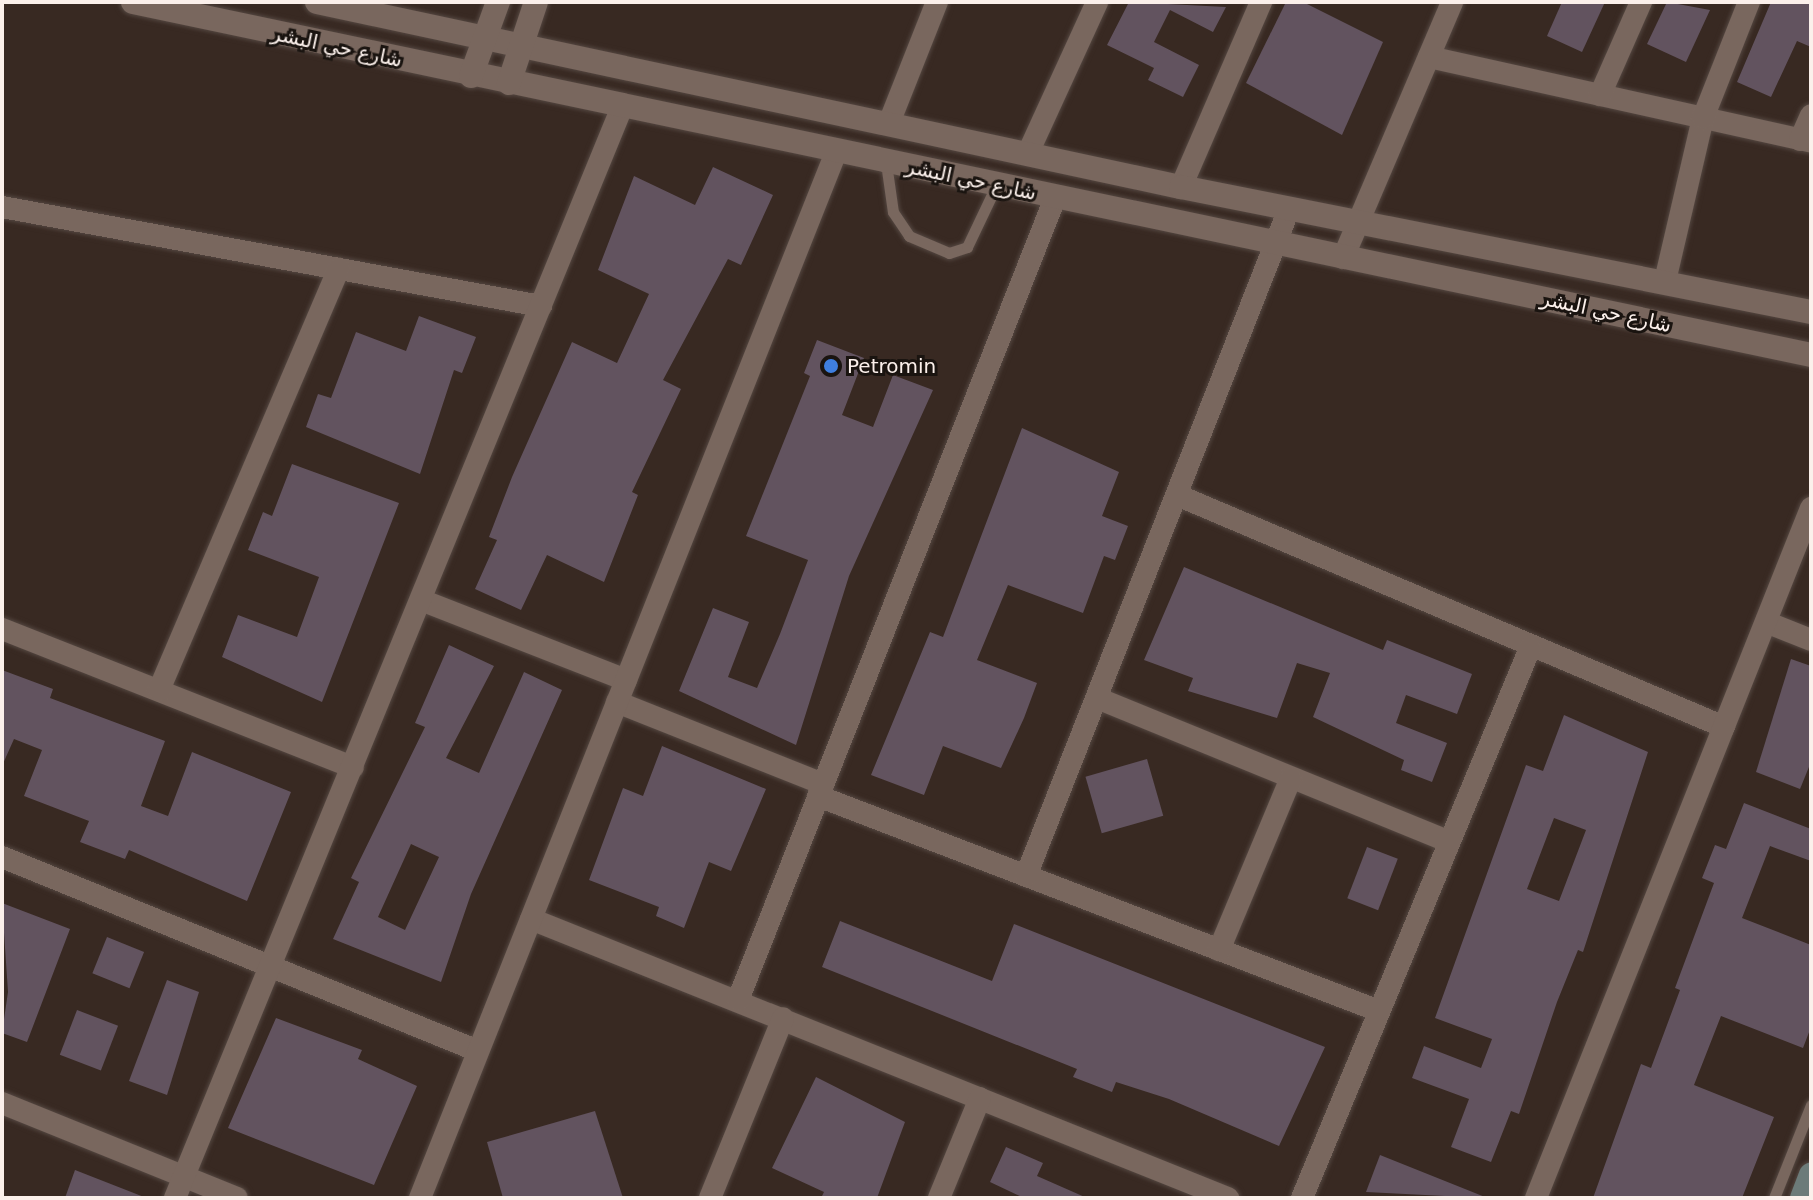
<!DOCTYPE html>
<meta charset="utf-8">
<style>
body{margin:0}
#map{position:relative;width:1813px;height:1200px;overflow:hidden;background:#382922;font-family:"DejaVu Sans","Noto Naskh Arabic",sans-serif}
div>[style]{position:absolute}
.building>*{inset:0;background:#62535f;transform-origin:0 0}
.roads{filter:drop-shadow(0 0 2px #544741) drop-shadow(0 0 2px #544741)}
.service>*{height:11px;margin:-5.5px;padding:0 5.5px;transform-origin:5.5px;border-radius:5.5px;background:#79675e}
.minor>*{height:22px;margin:-11px;padding:0 11px;transform-origin:11px;border-radius:11px;background:#79675e}
.tertiary>*{height:24px;margin:-12px;padding:0 12px;transform-origin:12px;border-radius:12px;background:#79675e}
.secondary>*{height:24px;margin:-12px;padding:0 12px;transform-origin:12px;border-radius:12px;background:#6c7b79}
.dots>*{width:22px;height:22px;translate:-50% -50%;box-sizing:border-box;border:4px solid #1a1410;border-radius:50%}
span{translate:-50% -50%;white-space:nowrap;text-align:center;line-height:1.15;-webkit-text-stroke:6px #1a1410;paint-order:stroke}
.street-label{font-size:20px;color:#fbf0eb}
.poi-label{font-size:20px;color:#fbf0eb}
.left{translate:0 -50%;text-align:left}
.frame{position:absolute;inset:0;border:4px solid #fbf0eb;pointer-events:none}
</style>
<div id="map">
<div class="building">
<i style="clip-path:polygon(1129px 2px,1226px 7px,1213px 32px,1170px 10px,1154px 42px,1199px 65px,1183px 97px,1148px 80px,1154px 68px,1107px 45px)"></i>
<i style="clip-path:polygon(1286px 2px,1303px 2px,1383px 42px,1342px 135px,1246px 83px)"></i>
<i style="clip-path:polygon(1562px 2px,1605px 2px,1582px 52px,1547px 36px)"></i>
<i style="clip-path:polygon(1667px 2px,1710px 10px,1686px 62px,1647px 44px)"></i>
<i style="clip-path:polygon(1771px 2px,1811px 2px,1811px 47px,1797px 41px,1771px 97px,1737px 82px)"></i>
<i style="clip-path:polygon(713px 167px,773px 195px,741px 265px,728px 259px,663px 380px,681px 389px,632px 492px,638px 495px,604px 582px,547px 555px,521px 610px,475px 589px,497px 540px,489px 537px,512px 477px,572px 342px,617px 363px,649px 294px,598px 270px,634px 176px,695px 205px)"></i>
<i style="clip-path:polygon(419px 316px,476px 337px,462px 373px,454px 370px,420px 474px,306px 427px,318px 394px,331px 398px,356px 332px,406px 351px)"></i>
<i style="clip-path:polygon(817px 340px,864px 358px,842px 415px,873px 427px,893px 375px,933px 390px,849px 576px,796px 745px,679px 691px,713px 608px,749px 622px,728px 677px,757px 688px,780px 634px,808px 560px,746px 536px,810px 376px,804px 373px)"></i>
<i style="clip-path:polygon(1022px 428px,1119px 472px,1102px 516px,1128px 526px,1115px 560px,1104px 556px,1083px 613px,1008px 585px,977px 660px,1037px 683px,1024px 718px,1001px 768px,943px 746px,924px 795px,871px 775px,930px 632px,943px 637px)"></i>
<i style="clip-path:polygon(292px 464px,399px 503px,322px 702px,222px 657px,238px 615px,297px 637px,319px 577px,248px 550px,263px 512px,272px 516px)"></i>
<i style="clip-path:polygon(1184px 567px,1383px 650px,1387px 640px,1472px 674px,1457px 714px,1406px 695px,1396px 723px,1447px 743px,1432px 782px,1401px 770px,1404px 760px,1313px 717px,1330px 673px,1297px 663px,1277px 718px,1188px 691px,1193px 678px,1144px 660px)"></i>
<i style="clip-path:polygon(evenodd,449px 645px,494px 666px,446px 758px,479px 773px,524px 672px,562px 690px,471px 894px,441px 982px,333px 939px,359px 882px,351px 878px,425px 727px,415px 723px,449px 645px,411px 844px,439px 857px,405px 930px,378px 917px,411px 844px)"></i>
<i style="clip-path:polygon(1791px 659px,1811px 666px,1811px 762px,1800px 789px,1756px 772px)"></i>
<i style="clip-path:polygon(2px 670px,53px 689px,50px 698px,165px 741px,141px 806px,168px 816px,192px 752px,291px 792px,247px 901px,129px 850px,125px 859px,80px 842px,89px 821px,24px 796px,42px 750px,14px 739px,2px 766px)"></i>
<i style="clip-path:polygon(evenodd,1564px 715px,1648px 752px,1583px 952px,1578px 950px,1557px 1002px,1519px 1114px,1511px 1111px,1491px 1162px,1451px 1147px,1469px 1099px,1412px 1078px,1424px 1046px,1481px 1068px,1492px 1039px,1435px 1018px,1526px 765px,1543px 771px,1564px 715px,1554px 818px,1586px 830px,1559px 901px,1527px 889px,1554px 818px)"></i>
<i style="clip-path:polygon(662px 746px,766px 789px,731px 871px,709px 862px,684px 928px,656px 916px,659px 907px,589px 880px,623px 788px,643px 796px)"></i>
<i style="left:1147px;top:759px;width:59px;height:64px;rotate:74deg"></i>
<i style="clip-path:polygon(1744px 803px,1811px 829px,1811px 861px,1770px 846px,1742px 918px,1811px 945px,1811px 1027px,1803px 1048px,1721px 1016px,1694px 1085px,1774px 1117px,1742px 1198px,1593px 1198px,1641px 1064px,1651px 1068px,1680px 990px,1675px 988px,1714px 883px,1702px 878px,1715px 845px,1726px 849px)"></i>
<i style="left:1367px;top:847px;width:33px;height:55px;rotate:21deg"></i>
<i style="clip-path:polygon(2px 903px,70px 929px,27px 1042px,2px 1033px,8px 992px)"></i>
<i style="clip-path:polygon(840px 921px,992px 981px,1014px 924px,1325px 1047px,1279px 1146px,1169px 1099px,1116px 1082px,1112px 1092px,1073px 1077px,1077px 1069px,822px 967px)"></i>
<i style="left:107px;top:937px;width:40px;height:39px;rotate:22deg"></i>
<i style="clip-path:polygon(167px 980px,199px 992px,167px 1095px,129px 1081px)"></i>
<i style="left:77px;top:1010px;width:44px;height:48px;rotate:21deg"></i>
<i style="clip-path:polygon(276px 1018px,362px 1050px,358px 1059px,417px 1086px,374px 1185px,228px 1128px)"></i>
<i style="clip-path:polygon(816px 1077px,905px 1122px,877px 1198px,821px 1198px,824px 1192px,772px 1168px)"></i>
<i style="clip-path:polygon(595px 1111px,623px 1198px,503px 1198px,487px 1142px)"></i>
<i style="clip-path:polygon(1006px 1147px,1043px 1163px,1037px 1176px,1087px 1198px,1024px 1198px,990px 1182px)"></i>
<i style="clip-path:polygon(1380px 1155px,1485px 1197px,1484px 1198px,1366px 1192px)"></i>
<i style="clip-path:polygon(75px 1170px,144px 1197px,143px 1198px,65px 1198px)"></i>
</div>
<div class="roads">
<div class="service">
<i style="left:886px;top:163px;width:49px;rotate:81.9deg"></i>
<i style="left:893px;top:212px;width:29px;rotate:56deg"></i>
<i style="left:909px;top:236px;width:43px;rotate:23deg"></i>
<i style="left:949px;top:253px;width:19px;rotate:-18deg"></i>
<i style="left:967px;top:247px;width:68px;rotate:-64.6deg"></i>
<i style="left:1774px;top:1198px;width:100px;rotate:-68.3deg"></i>
</div>
<div class="minor">
<i style="left:1429px;top:57px;width:391px;rotate:12.5deg"></i>
<i style="left:1600px;top:95px;width:102px;rotate:-66.2deg"></i>
<i style="left:889px;top:123px;width:130px;rotate:-68.4deg"></i>
<i style="left:1800px;top:140px;width:27px;rotate:-66deg"></i>
<i style="left:1028px;top:153px;width:166px;rotate:-65.4deg"></i>
<i style="left:1181px;top:187px;width:202px;rotate:-66.6deg"></i>
<i style="left:2px;top:207px;width:548px;rotate:10.41deg"></i>
<i style="left:1343px;top:258px;width:278px;rotate:-66.9deg"></i>
<i style="left:1665px;top:281px;width:167px;rotate:-76.9deg"></i>
<i style="left:1703px;top:118px;width:125px;rotate:-68.4deg"></i>
<i style="left:1177px;top:495px;width:594px;rotate:22.98deg"></i>
<i style="left:421px;top:600px;width:220px;rotate:21.3deg"></i>
<i style="left:1766px;top:622px;width:48px;rotate:21.8deg"></i>
<i style="left:2px;top:629px;width:377px;rotate:21.5deg"></i>
<i style="left:159px;top:690px;width:458px;rotate:-66.9deg"></i>
<i style="left:1097px;top:698px;width:380px;rotate:22.2deg"></i>
<i style="left:617px;top:702px;width:222px;rotate:21.7deg"></i>
<i style="left:818px;top:796px;width:601px;rotate:20.97deg"></i>
<i style="left:2px;top:857px;width:514px;rotate:22.17deg"></i>
<i style="left:1026px;top:876px;width:717px;rotate:-68.48deg"></i>
<i style="left:531px;top:919px;width:751px;rotate:21.82deg"></i>
<i style="left:1219px;top:950px;width:186px;rotate:-67.3deg"></i>
<i style="left:738px;top:1000px;width:862px;rotate:-68.43deg"></i>
<i style="left:2px;top:1103px;width:253px;rotate:22deg"></i>
<i style="left:175px;top:1198px;width:1179px;rotate:-67.72deg"></i>
<i style="left:420px;top:1198px;width:1126px;rotate:-68.31deg"></i>
<i style="left:710px;top:1198px;width:194px;rotate:-67.9deg"></i>
<i style="left:939px;top:1198px;width:108px;rotate:-67.7deg"></i>
<i style="left:1302px;top:1198px;width:595px;rotate:-67.48deg"></i>
<i style="left:1536px;top:1198px;width:743px;rotate:-68.27deg"></i>
</div>
<div class="tertiary">
<i style="left:133px;top:2px;width:1715px;rotate:11.88deg"></i>
<i style="left:317px;top:2px;width:884px;rotate:12.09deg"></i>
<i style="left:1181px;top:187px;width:642px;rotate:11.22deg"></i>
<i style="left:471px;top:76px;width:79px;rotate:-70deg"></i>
<i style="left:509px;top:83px;width:85px;rotate:-71.6deg"></i>
</div>
<div class="secondary">
<i style="left:1802px;top:1198px;width:25px;rotate:-69deg"></i>
</div>
</div>
<div class="dots">
<i style="left:831px;top:366px;background:#3f7fe0"></i>
</div>
<div class="street-label">
<span style="left:337px;top:47px;rotate:12deg">شارع حي البشر</span>
<span style="left:971px;top:180px;rotate:12deg">شارع حي البشر</span>
<span style="left:1606px;top:312px;rotate:12deg">شارع حي البشر</span>
</div>
<div class="poi-label">
<span class="left" style="left:847px;top:366px">Petromin</span>
</div>
<div class="frame"></div>
</div>
